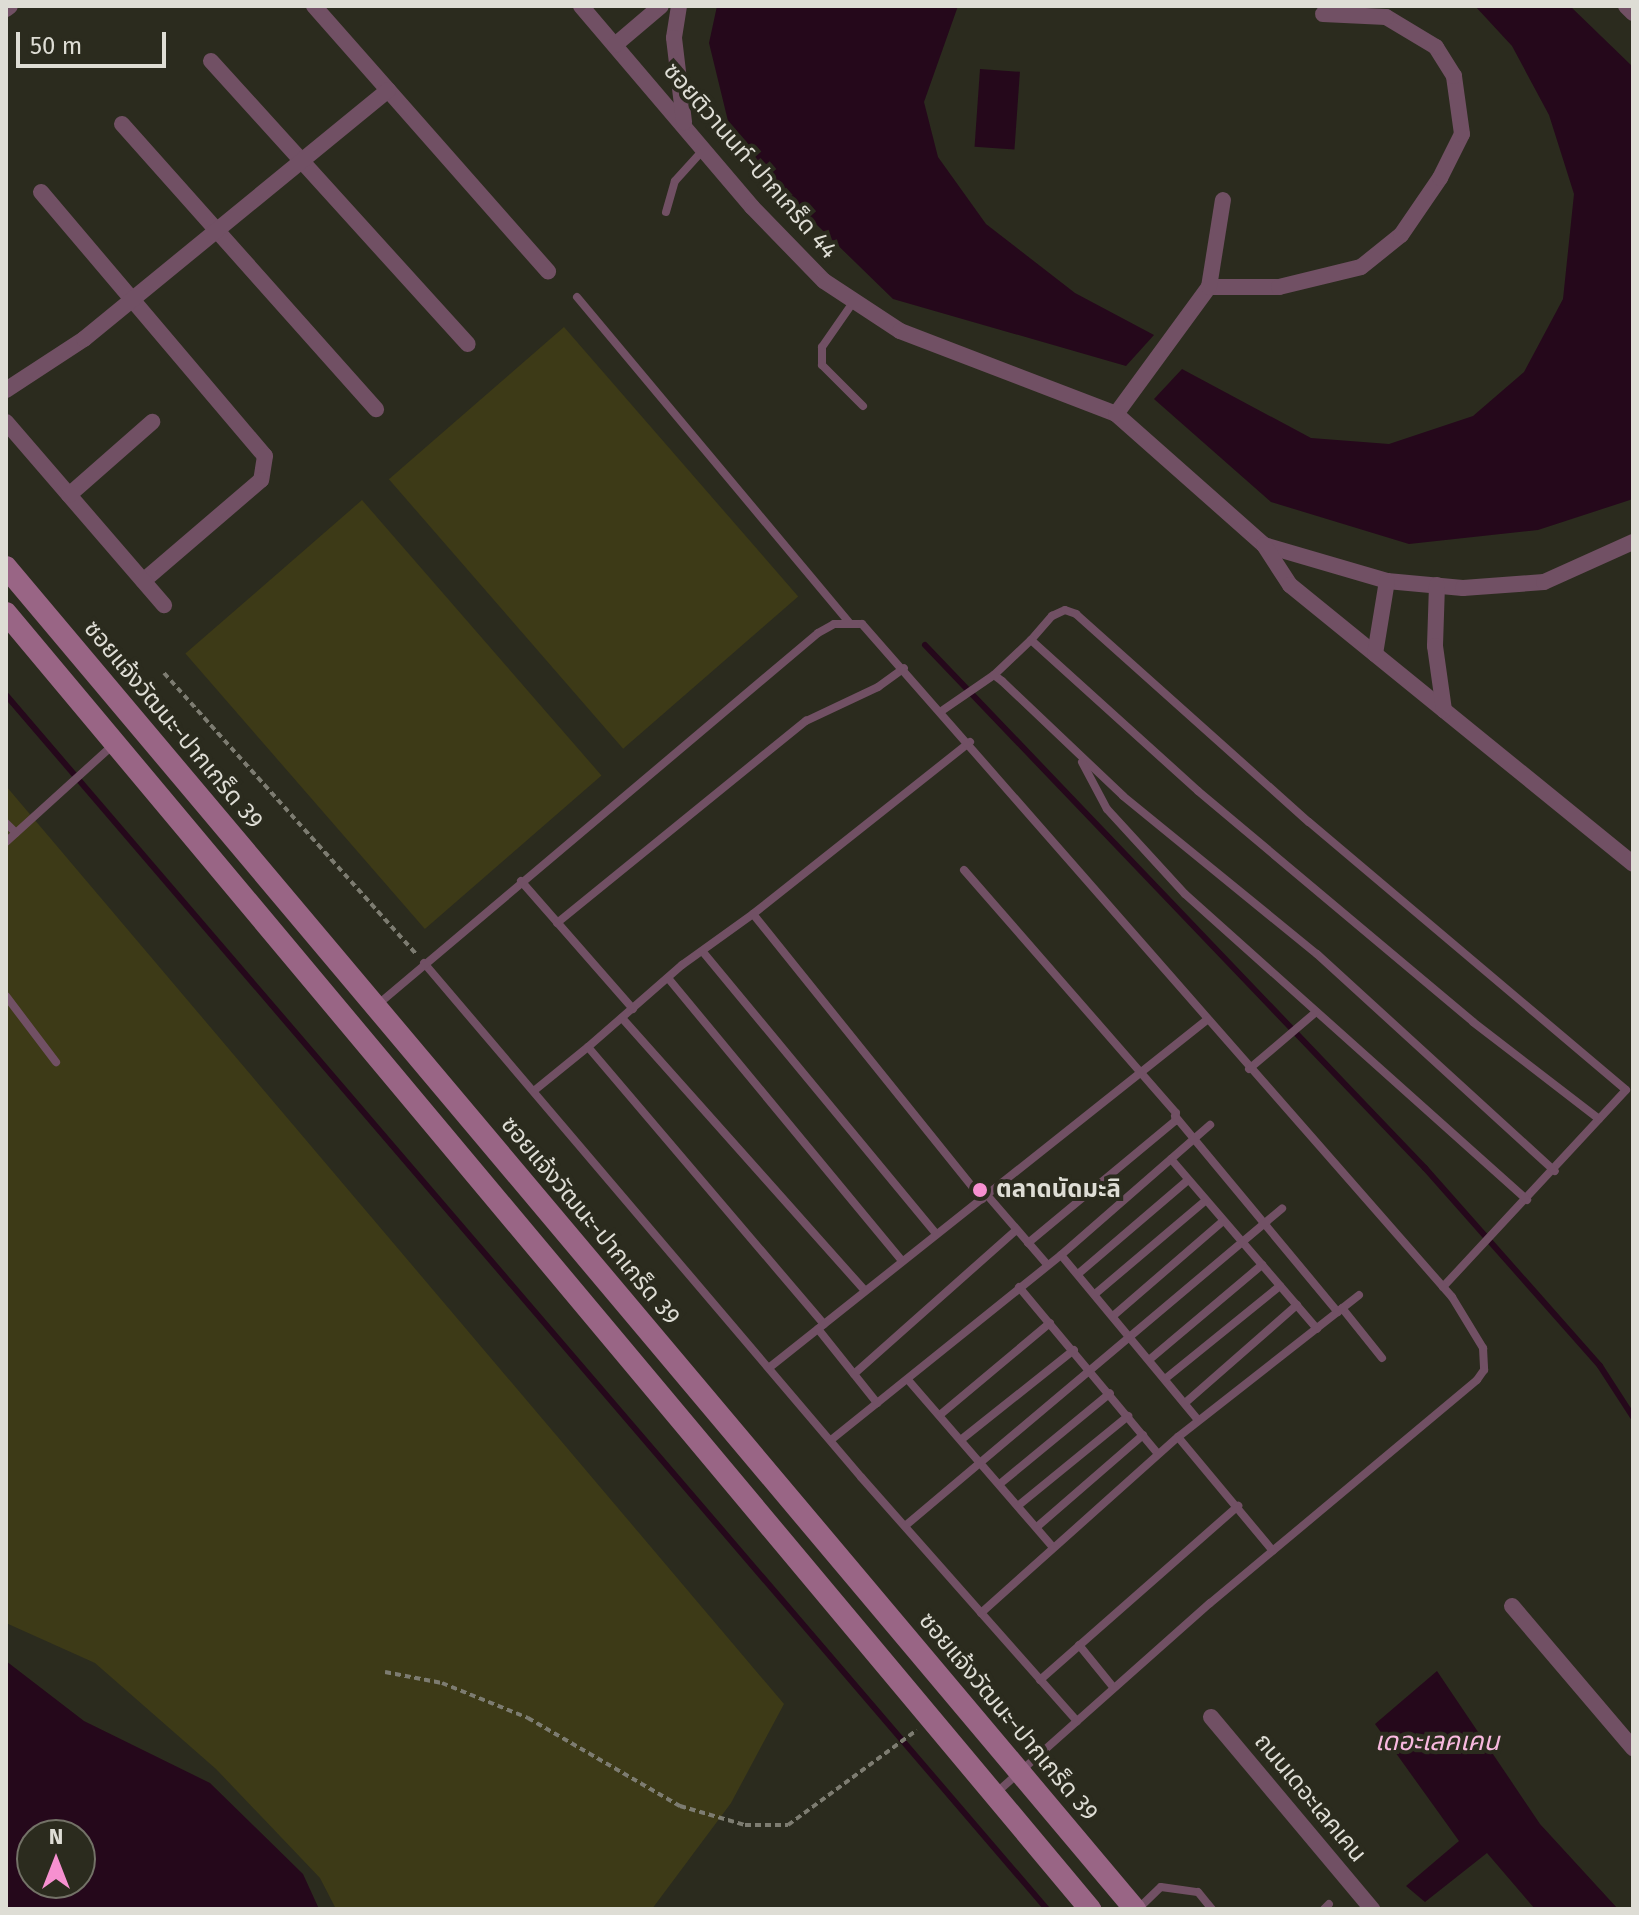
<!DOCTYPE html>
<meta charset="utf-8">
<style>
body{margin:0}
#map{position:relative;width:1639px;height:1915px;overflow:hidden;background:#2b2b1e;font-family:"Fira Sans","Noto Sans Thai",sans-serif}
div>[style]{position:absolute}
.green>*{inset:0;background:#3d3a17;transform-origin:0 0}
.water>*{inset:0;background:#25081b;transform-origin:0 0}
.stream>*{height:6px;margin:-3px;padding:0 3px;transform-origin:3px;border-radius:3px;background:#25081b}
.path>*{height:4px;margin-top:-2px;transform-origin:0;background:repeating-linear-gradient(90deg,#7d7c71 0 6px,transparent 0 10px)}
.service>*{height:8px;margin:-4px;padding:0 4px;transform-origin:4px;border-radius:4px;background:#715064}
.minor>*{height:16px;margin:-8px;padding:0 8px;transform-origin:8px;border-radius:8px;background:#715064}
.secondary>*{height:22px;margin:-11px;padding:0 11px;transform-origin:11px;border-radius:11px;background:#996585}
.dots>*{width:22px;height:22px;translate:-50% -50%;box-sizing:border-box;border:4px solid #2b2b1e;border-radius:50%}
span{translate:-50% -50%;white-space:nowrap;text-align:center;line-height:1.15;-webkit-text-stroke:8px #2b2b1e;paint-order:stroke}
.street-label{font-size:24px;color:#deddd5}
.poi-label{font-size:24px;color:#deddd5;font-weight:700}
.left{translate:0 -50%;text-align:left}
.water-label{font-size:26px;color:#f8b9df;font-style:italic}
.frame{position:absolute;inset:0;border:8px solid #deddd5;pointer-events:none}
.north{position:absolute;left:16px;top:1819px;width:80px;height:80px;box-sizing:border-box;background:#2b2b1e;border:2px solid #737267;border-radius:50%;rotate:0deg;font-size:22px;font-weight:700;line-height:32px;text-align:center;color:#deddd5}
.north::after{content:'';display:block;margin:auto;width:28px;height:36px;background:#f690d0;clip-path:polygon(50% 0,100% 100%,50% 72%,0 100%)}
.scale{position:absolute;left:16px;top:32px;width:150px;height:36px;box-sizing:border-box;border:4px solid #deddd5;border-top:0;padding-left:10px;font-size:24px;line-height:28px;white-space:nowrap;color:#deddd5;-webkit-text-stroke:6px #2b2b1e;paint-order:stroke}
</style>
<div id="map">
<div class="green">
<i style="left:564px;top:327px;width:357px;height:232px;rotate:49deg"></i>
<i style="left:362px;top:500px;width:365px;height:234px;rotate:49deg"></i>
<i style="clip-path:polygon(6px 786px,784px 1704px,731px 1803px,652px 1909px,336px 1909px,320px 1878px,216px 1769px,95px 1663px,6px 1623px)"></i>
</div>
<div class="water">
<i style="clip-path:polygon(717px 6px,958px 6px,924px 102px,938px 157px,986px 224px,1075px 293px,1154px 335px,1126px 366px,893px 299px,779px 188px,728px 121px,709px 43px)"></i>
<i style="clip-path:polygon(1475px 6px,1570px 6px,1633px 67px,1633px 499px,1538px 530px,1409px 544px,1271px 502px,1154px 399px,1182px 369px,1311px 438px,1389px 444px,1473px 416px,1524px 372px,1563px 299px,1574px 194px,1549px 115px,1512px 46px)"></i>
<i style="left:980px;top:69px;width:40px;height:78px;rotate:4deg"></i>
<i style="clip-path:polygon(evenodd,6px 1661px,84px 1721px,210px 1783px,303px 1874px,319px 1909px,6px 1909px,6px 1661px,80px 1835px,80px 1883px,32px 1883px,32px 1835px,80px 1835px)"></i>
<i style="clip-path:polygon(1437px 1671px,1540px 1824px,1618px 1909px,1535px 1909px,1487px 1853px,1425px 1902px,1406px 1886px,1459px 1841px,1375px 1724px)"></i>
</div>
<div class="stream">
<i style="left:925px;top:645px;width:724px;rotate:46.29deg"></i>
<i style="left:1425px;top:1168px;width:264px;rotate:48.5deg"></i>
<i style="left:1600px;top:1366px;width:61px;rotate:57.1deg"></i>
<i style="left:6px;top:695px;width:1599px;rotate:49.39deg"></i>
</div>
<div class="path">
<i style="left:164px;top:673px;width:379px;rotate:48.1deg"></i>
<i style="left:385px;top:1672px;width:58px;rotate:10.9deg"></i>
<i style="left:442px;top:1683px;width:93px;rotate:22.1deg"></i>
<i style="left:528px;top:1718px;width:176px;rotate:30.1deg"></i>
<i style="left:680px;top:1806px;width:68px;rotate:16.3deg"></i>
<i style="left:745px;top:1825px;width:43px"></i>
<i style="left:788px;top:1825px;width:160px;rotate:-36.4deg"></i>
</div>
<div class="service">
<i style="left:666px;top:212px;width:32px;rotate:-74deg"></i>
<i style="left:675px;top:181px;width:43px;rotate:-47.8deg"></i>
<i style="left:577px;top:297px;width:424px;rotate:50.1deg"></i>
<i style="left:854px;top:301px;width:56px;rotate:124.8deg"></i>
<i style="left:822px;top:347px;width:18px;rotate:90deg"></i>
<i style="left:822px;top:365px;width:58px;rotate:45deg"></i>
<i style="left:1031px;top:640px;width:32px;rotate:-49deg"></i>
<i style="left:1052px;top:616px;width:14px;rotate:-25deg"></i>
<i style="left:1065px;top:610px;width:12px;rotate:20deg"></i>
<i style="left:1076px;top:614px;width:312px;rotate:41.8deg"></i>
<i style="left:1309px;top:822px;width:415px;rotate:40.2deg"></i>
<i style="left:1626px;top:1090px;width:269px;rotate:132.9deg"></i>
<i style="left:994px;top:675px;width:51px;rotate:-43.4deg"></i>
<i style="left:1031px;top:640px;width:225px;rotate:42.1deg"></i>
<i style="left:1198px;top:791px;width:359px;rotate:40deg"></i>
<i style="left:1473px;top:1022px;width:159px;rotate:37.6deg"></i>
<i style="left:943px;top:710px;width:62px;rotate:-34.5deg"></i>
<i style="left:994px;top:675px;width:10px;rotate:37deg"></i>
<i style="left:1002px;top:681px;width:167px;rotate:43.5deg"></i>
<i style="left:1123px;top:796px;width:250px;rotate:39.2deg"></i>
<i style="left:1317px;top:954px;width:322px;rotate:42.4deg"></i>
<i style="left:1082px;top:762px;width:53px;rotate:62deg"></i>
<i style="left:1107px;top:809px;width:115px;rotate:47.5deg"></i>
<i style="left:1185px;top:894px;width:459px;rotate:41.8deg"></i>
<i style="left:6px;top:823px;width:14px;rotate:45deg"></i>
<i style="left:6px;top:842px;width:146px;rotate:-42.2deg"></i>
<i style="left:964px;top:870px;width:322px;rotate:48.9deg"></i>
<i style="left:1176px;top:1113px;width:8px;rotate:97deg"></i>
<i style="left:1175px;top:1121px;width:191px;rotate:140.3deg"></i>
<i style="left:521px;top:881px;width:170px;rotate:48.8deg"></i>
<i style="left:753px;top:914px;width:277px;rotate:-38.4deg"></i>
<i style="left:557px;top:923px;width:321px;rotate:-39.1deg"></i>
<i style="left:806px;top:721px;width:80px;rotate:-25.3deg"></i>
<i style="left:878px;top:687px;width:32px;rotate:-36deg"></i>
<i style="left:703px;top:952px;width:366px;rotate:50.4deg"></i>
<i style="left:424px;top:963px;width:675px;rotate:49.63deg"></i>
<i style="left:861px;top:1477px;width:326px;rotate:48.5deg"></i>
<i style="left:668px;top:978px;width:367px;rotate:50.4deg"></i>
<i style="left:6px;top:996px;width:83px;rotate:52.9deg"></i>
<i style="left:376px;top:1006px;width:578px;rotate:-40.16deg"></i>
<i style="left:818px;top:633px;width:18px;rotate:-29deg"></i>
<i style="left:834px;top:624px;width:28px"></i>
<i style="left:862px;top:624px;width:895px;rotate:48.76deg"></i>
<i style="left:1452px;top:1297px;width:60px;rotate:58.7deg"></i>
<i style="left:1483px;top:1348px;width:22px;rotate:87deg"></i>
<i style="left:1484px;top:1370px;width:12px;rotate:125deg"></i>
<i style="left:1477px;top:1380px;width:348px;rotate:140.1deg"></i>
<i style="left:1210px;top:1603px;width:288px;rotate:138.4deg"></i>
<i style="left:622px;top:1018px;width:365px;rotate:48.3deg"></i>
<i style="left:588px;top:1047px;width:125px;rotate:-41.1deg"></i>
<i style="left:682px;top:965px;width:87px;rotate:-35.7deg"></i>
<i style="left:753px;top:914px;width:366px;rotate:51.2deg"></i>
<i style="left:1249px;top:1069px;width:88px;rotate:-40.4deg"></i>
<i style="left:535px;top:1090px;width:68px;rotate:-39.1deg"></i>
<i style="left:588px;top:1047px;width:364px;rotate:49.6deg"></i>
<i style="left:1175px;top:1116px;width:255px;rotate:50.3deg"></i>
<i style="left:1171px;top:1159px;width:224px;rotate:49.3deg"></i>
<i style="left:987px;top:1195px;width:90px;rotate:49.1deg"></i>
<i style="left:1061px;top:1255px;width:214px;rotate:50.3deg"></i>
<i style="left:1078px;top:1274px;width:143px;rotate:-40.5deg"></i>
<i style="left:1019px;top:1287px;width:217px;rotate:50.2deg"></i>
<i style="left:1095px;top:1294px;width:144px;rotate:-40.2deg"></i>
<i style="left:1342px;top:1308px;width:64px;rotate:51.3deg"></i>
<i style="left:1113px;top:1316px;width:145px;rotate:-40.8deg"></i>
<i style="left:818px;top:1329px;width:95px;rotate:51.4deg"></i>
<i style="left:1149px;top:1360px;width:148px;rotate:-40.1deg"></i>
<i style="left:770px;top:1367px;width:559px;rotate:-38.47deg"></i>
<i style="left:854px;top:1374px;width:217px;rotate:-41.6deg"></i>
<i style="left:1165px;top:1379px;width:148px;rotate:-39deg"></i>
<i style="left:909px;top:1381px;width:218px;rotate:49.1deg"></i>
<i style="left:1185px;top:1403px;width:149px;rotate:-41.2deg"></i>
<i style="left:941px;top:1414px;width:142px;rotate:-39.9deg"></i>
<i style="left:1178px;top:1437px;width:148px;rotate:50.2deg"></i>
<i style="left:962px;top:1439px;width:143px;rotate:-38.5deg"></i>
<i style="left:831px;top:1440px;width:295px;rotate:-38.8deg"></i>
<i style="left:1061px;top:1255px;width:198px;rotate:-41.1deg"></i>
<i style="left:1001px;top:1483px;width:141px;rotate:-39.5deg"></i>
<i style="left:1019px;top:1505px;width:141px;rotate:-39.2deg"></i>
<i style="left:905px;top:1526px;width:493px;rotate:-40.1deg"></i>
<i style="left:1038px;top:1526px;width:139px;rotate:-40.9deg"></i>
<i style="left:981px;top:1613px;width:264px;rotate:-41.8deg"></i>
<i style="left:1178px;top:1437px;width:230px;rotate:-38.1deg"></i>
<i style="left:1079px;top:1645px;width:55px;rotate:50.9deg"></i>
<i style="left:1040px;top:1680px;width:264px;rotate:-41.3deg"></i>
<i style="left:1139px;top:1908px;width:30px;rotate:-44deg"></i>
<i style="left:1161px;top:1887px;width:37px;rotate:8deg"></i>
<i style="left:1198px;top:1892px;width:22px;rotate:51deg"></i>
<i style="left:1324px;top:1909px;width:7px;rotate:-45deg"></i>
</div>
<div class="minor">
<i style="left:314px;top:6px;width:354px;rotate:48.6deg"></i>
<i style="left:581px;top:6px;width:264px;rotate:49.6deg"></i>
<i style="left:752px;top:207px;width:103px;rotate:45.8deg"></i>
<i style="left:824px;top:281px;width:91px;rotate:33.3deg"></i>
<i style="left:900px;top:331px;width:231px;rotate:21deg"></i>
<i style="left:1116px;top:414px;width:198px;rotate:41.5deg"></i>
<i style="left:1264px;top:545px;width:128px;rotate:16.3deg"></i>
<i style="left:1387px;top:581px;width:76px;rotate:5.3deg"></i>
<i style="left:1463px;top:588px;width:81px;rotate:-4.2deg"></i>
<i style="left:1544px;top:582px;width:98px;rotate:-24.2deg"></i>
<i style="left:679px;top:6px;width:32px;rotate:99deg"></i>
<i style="left:674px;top:38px;width:85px;rotate:83.2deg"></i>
<i style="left:1626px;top:6px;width:10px;rotate:45deg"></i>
<i style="left:6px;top:9px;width:5px;rotate:-37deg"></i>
<i style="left:615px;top:45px;width:60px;rotate:-40.3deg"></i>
<i style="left:211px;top:61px;width:382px;rotate:47.8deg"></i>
<i style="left:122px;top:124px;width:382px;rotate:48.3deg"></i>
<i style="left:41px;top:192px;width:346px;rotate:49.7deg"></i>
<i style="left:265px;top:456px;width:24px;rotate:99deg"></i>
<i style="left:261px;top:480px;width:155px;rotate:139.4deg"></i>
<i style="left:1209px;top:287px;width:70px"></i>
<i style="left:1279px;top:287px;width:84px;rotate:-13.7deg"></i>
<i style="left:1361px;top:267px;width:51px;rotate:-38.7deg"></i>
<i style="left:1401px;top:235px;width:69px;rotate:-55.6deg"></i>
<i style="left:1440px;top:178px;width:49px;rotate:-63.4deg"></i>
<i style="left:1462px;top:134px;width:59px;rotate:-97.9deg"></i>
<i style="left:1454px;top:76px;width:34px;rotate:-122deg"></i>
<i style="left:1436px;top:47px;width:58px;rotate:-149deg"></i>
<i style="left:1386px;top:17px;width:63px;rotate:-177.3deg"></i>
<i style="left:6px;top:390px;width:93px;rotate:-33.2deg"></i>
<i style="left:84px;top:339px;width:393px;rotate:-39.3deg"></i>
<i style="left:1116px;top:414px;width:157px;rotate:-53.8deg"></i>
<i style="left:1209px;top:287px;width:88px;rotate:-80.9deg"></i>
<i style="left:6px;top:422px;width:242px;rotate:49.2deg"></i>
<i style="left:69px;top:495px;width:111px;rotate:-41.3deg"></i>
<i style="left:1264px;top:545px;width:48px;rotate:57deg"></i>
<i style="left:1290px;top:585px;width:442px;rotate:39.1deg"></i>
<i style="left:1437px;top:585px;width:61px;rotate:91.9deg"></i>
<i style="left:1435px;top:646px;width:65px;rotate:82deg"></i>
<i style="left:1375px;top:654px;width:74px;rotate:-80.7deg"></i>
<i style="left:1512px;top:1606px;width:187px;rotate:49.6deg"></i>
<i style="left:1211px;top:1717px;width:251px;rotate:50deg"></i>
</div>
<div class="secondary">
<i style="left:6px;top:567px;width:1754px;rotate:49.93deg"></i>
<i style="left:6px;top:613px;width:1690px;rotate:50.09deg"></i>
</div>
<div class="dots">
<i style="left:980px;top:1190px;background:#f690d0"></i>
</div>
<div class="street-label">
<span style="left:750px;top:161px;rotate:49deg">ซอยติวานนท์-ปากเกร็ด 44</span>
<span style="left:173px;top:725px;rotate:50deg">ซอยแจ้งวัฒนะ-ปากเกร็ด 39</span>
<span style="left:590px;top:1221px;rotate:50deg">ซอยแจ้งวัฒนะ-ปากเกร็ด 39</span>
<span style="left:1008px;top:1717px;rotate:50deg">ซอยแจ้งวัฒนะ-ปากเกร็ด 39</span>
<span style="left:1310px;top:1798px;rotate:50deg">ถนนเดอะเลคเคน</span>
</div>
<div class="poi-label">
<span class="left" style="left:996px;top:1190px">ตลาดนัดมะลิ</span>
</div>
<div class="water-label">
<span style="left:1437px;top:1742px">เดอะเลคเคน</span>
</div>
<div class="frame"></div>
<div class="north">N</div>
<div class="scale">50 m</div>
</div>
